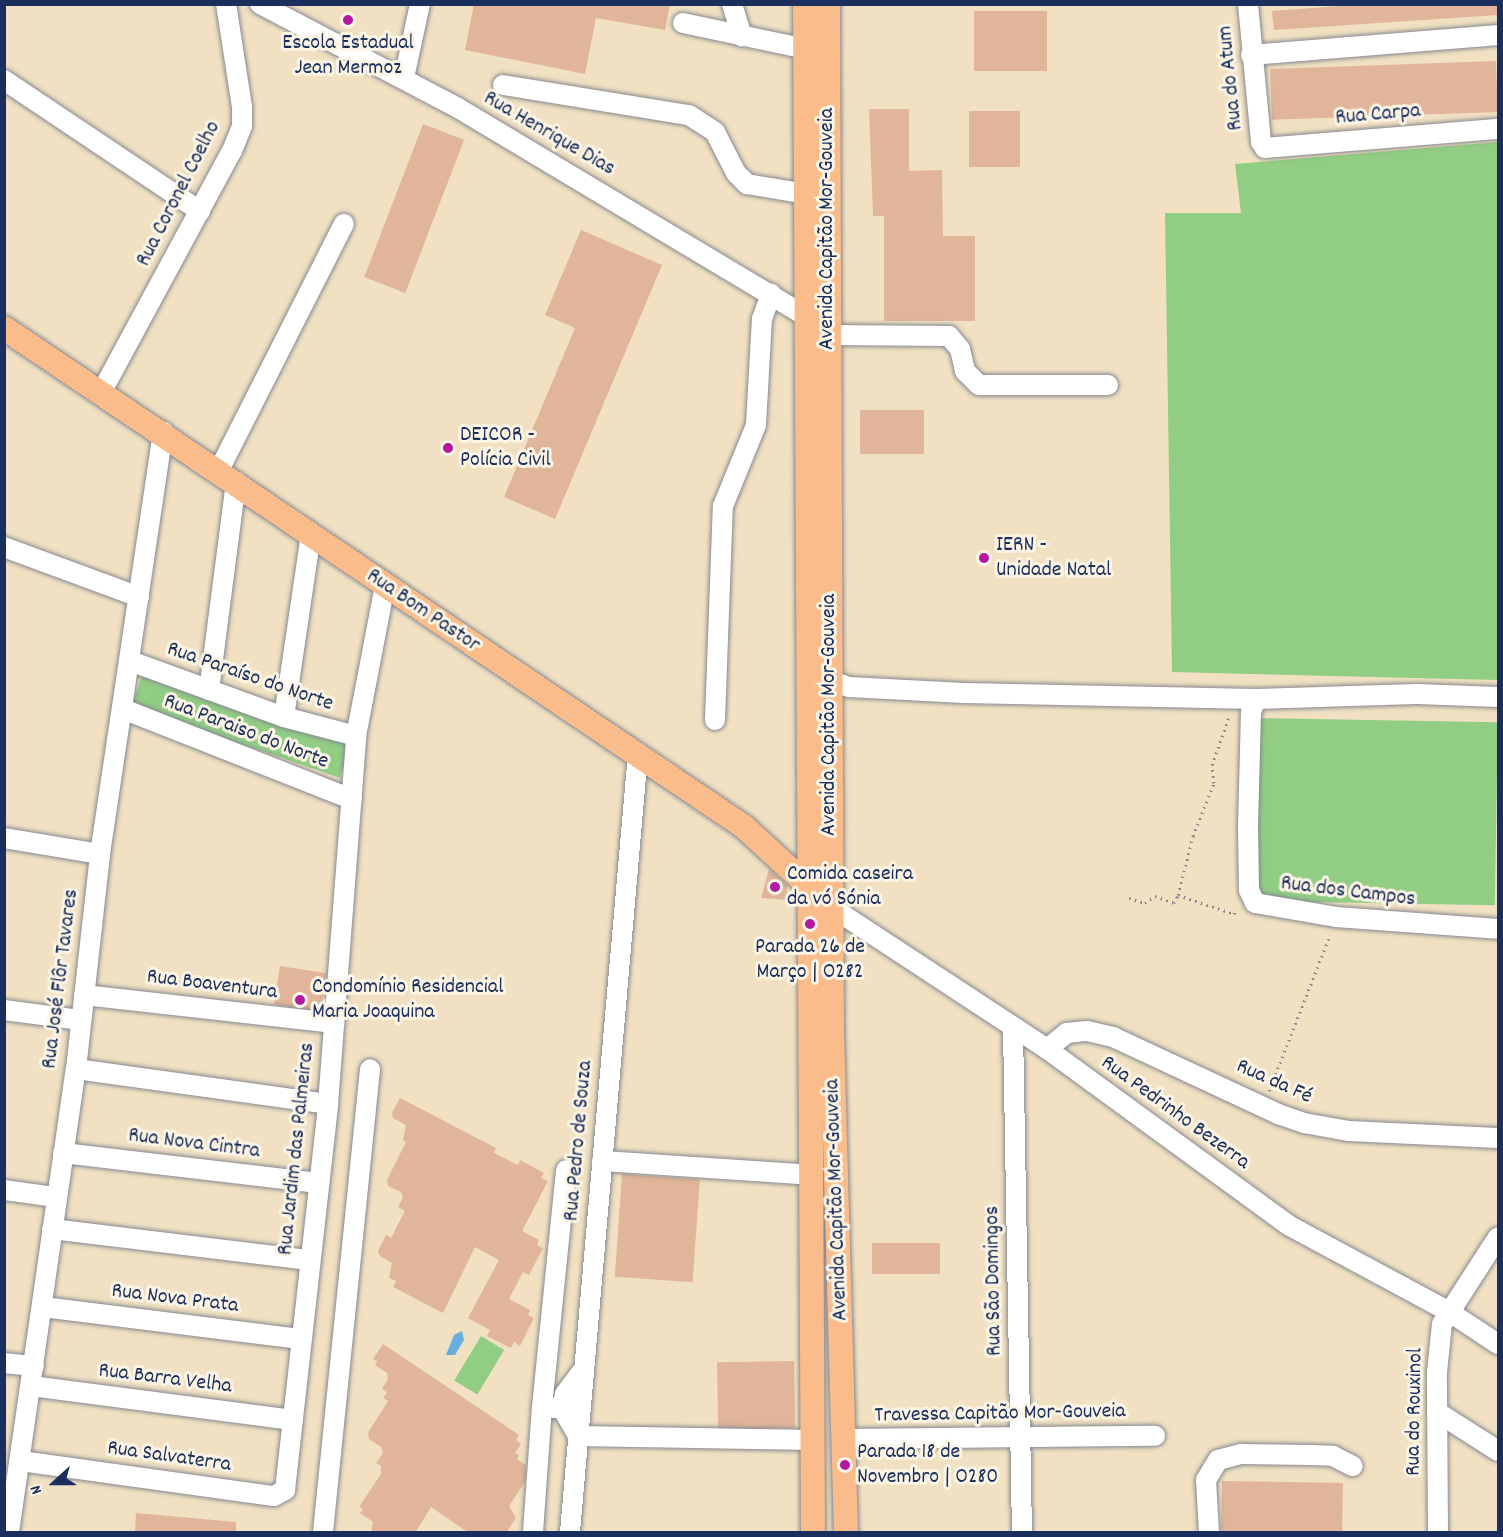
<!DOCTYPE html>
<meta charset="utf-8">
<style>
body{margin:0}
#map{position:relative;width:1503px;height:1537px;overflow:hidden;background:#f1e1c2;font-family:Dekko,sans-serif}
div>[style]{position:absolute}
.green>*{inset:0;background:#91ce84;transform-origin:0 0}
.water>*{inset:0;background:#67afde}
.building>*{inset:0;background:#e0b599;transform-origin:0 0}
.path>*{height:3px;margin-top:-1.5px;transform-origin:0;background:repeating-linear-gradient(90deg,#868890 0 1.5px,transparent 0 6px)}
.roads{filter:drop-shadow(0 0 2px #868890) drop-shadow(0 0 2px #868890)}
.minor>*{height:20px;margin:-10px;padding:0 10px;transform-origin:10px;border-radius:10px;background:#fff}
.major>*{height:24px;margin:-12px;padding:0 12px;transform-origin:12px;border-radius:12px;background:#f9bc8a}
.dots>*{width:16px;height:16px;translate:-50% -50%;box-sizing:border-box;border:3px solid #fcf5e5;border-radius:50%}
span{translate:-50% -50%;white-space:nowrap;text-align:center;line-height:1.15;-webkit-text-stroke:6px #fcf5e5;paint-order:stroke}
.poi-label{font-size:22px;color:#1b2f5e}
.left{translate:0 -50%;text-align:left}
.street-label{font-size:22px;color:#1b2f5e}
.frame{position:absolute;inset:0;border:6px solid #1b2f5e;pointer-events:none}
.north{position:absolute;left:24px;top:1453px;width:60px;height:60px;-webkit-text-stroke:4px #fcf5e5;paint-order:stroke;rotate:249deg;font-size:16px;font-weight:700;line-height:24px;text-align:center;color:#1b2f5e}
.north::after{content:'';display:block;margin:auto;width:21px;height:27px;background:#1b2f5e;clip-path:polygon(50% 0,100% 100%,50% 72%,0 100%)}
</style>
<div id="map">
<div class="green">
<i style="clip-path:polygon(1498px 142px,1498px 680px,1172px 672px,1165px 213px,1241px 213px,1235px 164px)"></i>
<i style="left:143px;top:673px;width:220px;height:35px;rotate:19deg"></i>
<i style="left:1259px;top:718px;width:239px;height:183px;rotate:1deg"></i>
<i style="left:481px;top:1336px;width:27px;height:52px;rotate:31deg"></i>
</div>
<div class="water">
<i style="clip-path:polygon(462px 1331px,464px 1340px,455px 1355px,446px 1355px,454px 1335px)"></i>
</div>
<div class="building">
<i style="clip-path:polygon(474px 4px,670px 4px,665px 30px,596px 18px,585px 74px,465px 50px)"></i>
<i style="clip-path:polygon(1367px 4px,1497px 4px,1498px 15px,1274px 30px,1272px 11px)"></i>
<i style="left:974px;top:11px;width:73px;height:60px"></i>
<i style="left:1496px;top:61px;width:51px;height:226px;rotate:88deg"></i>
<i style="clip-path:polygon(869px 109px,909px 109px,909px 171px,942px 170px,943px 236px,975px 236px,975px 321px,884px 321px,884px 216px,873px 216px)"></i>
<i style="left:969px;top:111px;width:51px;height:56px"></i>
<i style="left:423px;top:124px;width:44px;height:164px;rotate:21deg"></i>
<i style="clip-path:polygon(581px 230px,662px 265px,555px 519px,504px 497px,575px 328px,545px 315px)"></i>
<i style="left:860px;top:410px;width:64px;height:44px"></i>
<i style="clip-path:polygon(769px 869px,787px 885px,787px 900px,761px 898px)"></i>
<i style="left:280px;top:966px;width:47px;height:39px;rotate:9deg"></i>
<i style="clip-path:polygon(400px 1098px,496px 1148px,494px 1153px,518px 1165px,520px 1160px,544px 1173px,541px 1178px,548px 1181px,522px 1231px,539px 1240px,537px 1245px,543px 1248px,529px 1275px,523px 1272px,509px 1299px,530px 1310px,528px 1315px,534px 1318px,520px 1346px,514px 1342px,511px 1348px,487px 1336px,490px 1330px,468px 1318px,499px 1260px,475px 1247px,443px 1313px,393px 1287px,396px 1281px,389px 1278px,392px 1263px,380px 1256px,378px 1251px,386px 1235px,391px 1238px,405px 1211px,398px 1207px,403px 1197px,401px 1192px,388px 1186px,387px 1180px,406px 1142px,403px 1140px,406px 1125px,393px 1118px,392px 1113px)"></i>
<i style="left:622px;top:1174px;width:78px;height:103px;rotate:4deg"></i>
<i style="left:872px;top:1243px;width:68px;height:31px"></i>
<i style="clip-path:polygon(383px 1344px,519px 1435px,516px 1440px,521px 1444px,515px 1453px,519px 1455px,517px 1459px,526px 1465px,525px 1482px,509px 1506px,516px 1518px,506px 1533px,469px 1533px,431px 1507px,415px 1533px,371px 1533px,373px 1522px,360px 1513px,363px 1509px,359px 1507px,381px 1474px,381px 1466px,376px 1463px,383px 1453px,381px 1447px,369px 1439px,368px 1433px,388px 1401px,383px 1398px,387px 1392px,382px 1389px,388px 1379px,387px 1373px,375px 1365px,377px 1361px,373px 1359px)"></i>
<i style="left:794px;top:1361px;width:67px;height:77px;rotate:89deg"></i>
<i style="left:1222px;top:1481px;width:121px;height:52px;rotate:1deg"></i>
<i style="clip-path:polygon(136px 1513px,236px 1522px,236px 1533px,135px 1533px)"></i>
</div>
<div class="path">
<i style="left:1178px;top:895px;width:61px;rotate:-75.7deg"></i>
<i style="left:1193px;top:836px;width:57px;rotate:-68.4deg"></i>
<i style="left:1214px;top:783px;width:18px;rotate:-96deg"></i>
<i style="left:1212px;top:765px;width:51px;rotate:-70.5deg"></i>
<i style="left:1129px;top:898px;width:17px;rotate:17deg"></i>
<i style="left:1145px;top:903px;width:12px;rotate:-35deg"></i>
<i style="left:1155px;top:896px;width:20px;rotate:20deg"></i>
<i style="left:1174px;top:903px;width:9px;rotate:-63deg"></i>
<i style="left:1178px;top:895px;width:59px;rotate:18.7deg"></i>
<i style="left:1234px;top:914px;width:6px;rotate:-72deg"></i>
<i style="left:1269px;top:1091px;width:168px;rotate:-68.6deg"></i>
</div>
<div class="roads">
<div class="minor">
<i style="left:260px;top:4px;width:224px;rotate:27.7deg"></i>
<i style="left:458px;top:108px;width:407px;rotate:30.9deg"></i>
<i style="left:732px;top:4px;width:34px;rotate:73deg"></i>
<i style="left:1248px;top:4px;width:139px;rotate:84.6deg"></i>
<i style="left:1261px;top:142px;width:7px;rotate:56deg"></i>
<i style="left:1265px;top:148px;width:234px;rotate:-4.7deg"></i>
<i style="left:683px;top:23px;width:126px;rotate:11.9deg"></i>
<i style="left:1251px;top:55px;width:248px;rotate:-4.6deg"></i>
<i style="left:404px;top:78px;width:76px;rotate:-77.8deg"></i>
<i style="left:4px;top:80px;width:236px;rotate:33.8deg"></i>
<i style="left:503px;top:85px;width:188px;rotate:9.2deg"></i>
<i style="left:689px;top:115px;width:31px;rotate:33deg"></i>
<i style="left:715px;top:132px;width:46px;rotate:62.9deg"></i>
<i style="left:736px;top:173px;width:16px;rotate:45deg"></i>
<i style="left:747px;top:184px;width:61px;rotate:9.5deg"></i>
<i style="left:829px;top:335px;width:120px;rotate:0.5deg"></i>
<i style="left:949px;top:336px;width:17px;rotate:50deg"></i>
<i style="left:960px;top:349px;width:23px;rotate:77deg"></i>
<i style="left:965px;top:371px;width:20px;rotate:45deg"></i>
<i style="left:979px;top:385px;width:129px"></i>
<i style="left:102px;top:391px;width:273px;rotate:-61.6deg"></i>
<i style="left:232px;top:151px;width:27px;rotate:-68deg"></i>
<i style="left:242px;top:126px;width:19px;rotate:-90deg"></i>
<i style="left:242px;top:107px;width:104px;rotate:-98.8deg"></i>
<i style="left:219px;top:470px;width:276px;rotate:-63.1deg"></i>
<i style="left:4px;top:547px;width:144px;rotate:20.3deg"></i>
<i style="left:130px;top:661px;width:164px;rotate:20deg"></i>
<i style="left:284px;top:717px;width:74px;rotate:14.8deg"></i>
<i style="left:829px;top:680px;width:21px;rotate:19deg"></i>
<i style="left:849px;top:687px;width:115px;rotate:3deg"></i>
<i style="left:964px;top:693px;width:292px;rotate:1.2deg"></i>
<i style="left:1256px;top:699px;width:161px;rotate:-1.8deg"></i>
<i style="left:1417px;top:694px;width:81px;rotate:2.1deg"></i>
<i style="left:209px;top:690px;width:210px;rotate:-82.6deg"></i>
<i style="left:1256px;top:699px;width:14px;rotate:111deg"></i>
<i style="left:1251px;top:712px;width:114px;rotate:91.5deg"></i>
<i style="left:1248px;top:826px;width:64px;rotate:89.1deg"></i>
<i style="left:1249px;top:890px;width:14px;rotate:65deg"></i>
<i style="left:1255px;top:903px;width:82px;rotate:9.8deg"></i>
<i style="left:1336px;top:917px;width:162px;rotate:4.2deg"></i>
<i style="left:123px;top:709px;width:246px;rotate:21.5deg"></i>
<i style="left:284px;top:717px;width:185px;rotate:-81.6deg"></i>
<i style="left:715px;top:720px;width:214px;rotate:-87.9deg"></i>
<i style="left:723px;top:506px;width:87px;rotate:-67.8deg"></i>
<i style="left:756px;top:425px;width:106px;rotate:-86.8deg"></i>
<i style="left:762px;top:319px;width:27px;rotate:-70deg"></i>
<i style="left:4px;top:838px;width:97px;rotate:9.5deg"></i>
<i style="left:831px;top:907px;width:258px;rotate:33.3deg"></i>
<i style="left:1047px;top:1049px;width:298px;rotate:36.1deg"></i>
<i style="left:1288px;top:1225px;width:182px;rotate:28.3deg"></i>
<i style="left:1448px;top:1311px;width:60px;rotate:33.4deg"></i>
<i style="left:84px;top:995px;width:252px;rotate:6.4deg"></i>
<i style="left:4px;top:1010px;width:78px;rotate:7.4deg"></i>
<i style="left:1013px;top:1028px;width:504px;rotate:88.98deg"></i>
<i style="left:1047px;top:1049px;width:26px;rotate:-39deg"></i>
<i style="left:1067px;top:1033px;width:20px;rotate:-6deg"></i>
<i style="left:1087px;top:1031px;width:27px;rotate:13deg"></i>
<i style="left:1113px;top:1037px;width:182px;rotate:25deg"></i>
<i style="left:1278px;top:1114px;width:28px;rotate:19deg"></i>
<i style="left:1304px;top:1123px;width:46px;rotate:10.1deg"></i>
<i style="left:1349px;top:1131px;width:149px;rotate:2.7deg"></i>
<i style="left:76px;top:1069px;width:254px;rotate:7.9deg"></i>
<i style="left:63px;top:1153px;width:257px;rotate:6.7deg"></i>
<i style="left:602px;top:1161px;width:210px;rotate:3.8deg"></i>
<i style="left:4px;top:1190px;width:52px;rotate:7.7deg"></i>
<i style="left:52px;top:1229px;width:259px;rotate:6.9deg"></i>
<i style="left:43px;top:1307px;width:259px;rotate:7.1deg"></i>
<i style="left:4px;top:1363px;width:30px;rotate:6deg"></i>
<i style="left:583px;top:1370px;width:30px;rotate:127deg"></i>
<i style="left:565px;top:1394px;width:14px;rotate:102deg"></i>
<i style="left:562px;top:1408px;width:32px;rotate:60deg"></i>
<i style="left:578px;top:1436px;width:235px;rotate:1deg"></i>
<i style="left:31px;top:1386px;width:264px;rotate:7.4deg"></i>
<i style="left:542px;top:1407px;width:238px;rotate:-84.2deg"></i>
<i style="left:1437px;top:1412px;width:72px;rotate:32.6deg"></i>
<i style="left:845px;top:1439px;width:310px;rotate:-0.6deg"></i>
<i style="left:21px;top:1461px;width:255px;rotate:7.9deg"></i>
<i style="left:274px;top:1496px;width:13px;rotate:-29deg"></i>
<i style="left:285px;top:1490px;width:388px;rotate:-83.6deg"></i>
<i style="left:328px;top:1104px;width:369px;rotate:-85.6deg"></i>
<i style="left:356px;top:736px;width:153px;rotate:-79.1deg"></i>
<i style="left:9px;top:1532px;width:468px;rotate:-81.8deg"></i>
<i style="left:76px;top:1069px;width:216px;rotate:-83.6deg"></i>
<i style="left:100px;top:854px;width:427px;rotate:-81.5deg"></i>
<i style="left:323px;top:1532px;width:465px;rotate:-84.2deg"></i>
<i style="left:533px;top:1532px;width:125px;rotate:-85.9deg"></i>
<i style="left:542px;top:1407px;width:14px;rotate:4deg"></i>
<i style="left:570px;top:1532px;width:782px;rotate:-85.01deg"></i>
<i style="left:1209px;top:1532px;width:52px;rotate:-93.3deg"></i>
<i style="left:1206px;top:1480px;width:23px;rotate:-59deg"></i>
<i style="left:1218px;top:1460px;width:24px;rotate:-15deg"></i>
<i style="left:1241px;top:1454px;width:69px;rotate:0.8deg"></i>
<i style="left:1310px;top:1455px;width:23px;rotate:2deg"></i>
<i style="left:1333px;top:1456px;width:22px;rotate:27deg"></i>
<i style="left:1438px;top:1532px;width:160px;rotate:-90.4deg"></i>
<i style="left:1437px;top:1372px;width:48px;rotate:-84.1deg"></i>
<i style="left:1442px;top:1324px;width:103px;rotate:-57.2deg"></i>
</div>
<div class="major">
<i style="left:805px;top:4px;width:1528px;rotate:89.7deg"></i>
<i style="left:828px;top:4px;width:1028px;rotate:89.78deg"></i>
<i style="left:832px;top:1032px;width:500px;rotate:88.4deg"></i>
<i style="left:4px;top:328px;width:891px;rotate:33.98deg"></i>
<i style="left:743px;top:826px;width:99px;rotate:42.5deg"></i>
</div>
</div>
<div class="dots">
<i style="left:348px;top:20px;background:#b5179e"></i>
<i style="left:448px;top:448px;background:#b5179e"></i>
<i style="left:984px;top:558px;background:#b5179e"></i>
<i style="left:775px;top:887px;background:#b5179e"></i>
<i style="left:810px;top:924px;background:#b5179e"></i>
<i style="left:300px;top:1000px;background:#b5179e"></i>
<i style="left:845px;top:1465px;background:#b5179e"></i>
</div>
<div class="poi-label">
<span style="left:348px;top:56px">Escola Estadual<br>Jean Mermoz</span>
<span class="left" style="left:460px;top:448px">DEICOR -<br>Polícia Civil</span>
<span class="left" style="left:996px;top:558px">IERN -<br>Unidade Natal</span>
<span class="left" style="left:787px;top:887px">Comida caseira<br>da vó Sónia</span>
<span style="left:810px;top:960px">Parada 26 de<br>Março | O282</span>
<span class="left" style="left:312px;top:1000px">Condomínio Residencial<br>Maria Joaquina</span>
<span class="left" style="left:857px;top:1465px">Parada 18 de<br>Novembro | O280</span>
</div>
<div class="street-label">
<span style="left:1231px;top:78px;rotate:-96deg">Rua do Atum</span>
<span style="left:1378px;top:115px;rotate:-5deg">Rua Carpa</span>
<span style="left:549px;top:134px;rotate:30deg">Rua Henrique Dias</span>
<span style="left:179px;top:194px;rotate:-63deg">Rua Coronel Coelho</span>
<span style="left:828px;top:229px;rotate:-90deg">Avenida Capitão Mor-Gouveia</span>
<span style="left:423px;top:611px;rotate:34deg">Rua Bom Pastor</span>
<span style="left:250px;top:677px;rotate:19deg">Rua Paraíso do Norte</span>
<span style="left:830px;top:715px;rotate:-90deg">Avenida Capitão Mor-Gouveia</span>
<span style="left:246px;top:732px;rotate:21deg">Rua Paraiso do Norte</span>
<span style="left:1348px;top:892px;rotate:7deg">Rua dos Campos</span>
<span style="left:61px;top:979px;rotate:-83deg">Rua José Flôr Tavares</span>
<span style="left:212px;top:985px;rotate:7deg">Rua Boaventura</span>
<span style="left:1274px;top:1082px;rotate:24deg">Rua da Fé</span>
<span style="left:1175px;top:1113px;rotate:36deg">Rua Pedrinho Bezerra</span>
<span style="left:579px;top:1141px;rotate:-85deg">Rua Pedro de Souza</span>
<span style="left:194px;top:1144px;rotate:7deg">Rua Nova Cintra</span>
<span style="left:297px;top:1149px;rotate:-84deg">Rua Jardim das Palmeiras</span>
<span style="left:837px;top:1200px;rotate:-92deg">Avenida Capitão Mor-Gouveia</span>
<span style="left:994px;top:1281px;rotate:-91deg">Rua São Domingos</span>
<span style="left:175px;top:1299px;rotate:7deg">Rua Nova Prata</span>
<span style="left:165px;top:1379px;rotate:7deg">Rua Barra Velha</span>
<span style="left:1415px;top:1412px;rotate:-89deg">Rua do Rouxinol</span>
<span style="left:1000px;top:1414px;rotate:-1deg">Travessa Capitão Mor-Gouveia</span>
<span style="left:169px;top:1457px;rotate:8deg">Rua Salvaterra</span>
</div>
<div class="frame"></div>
<div class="north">N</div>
</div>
